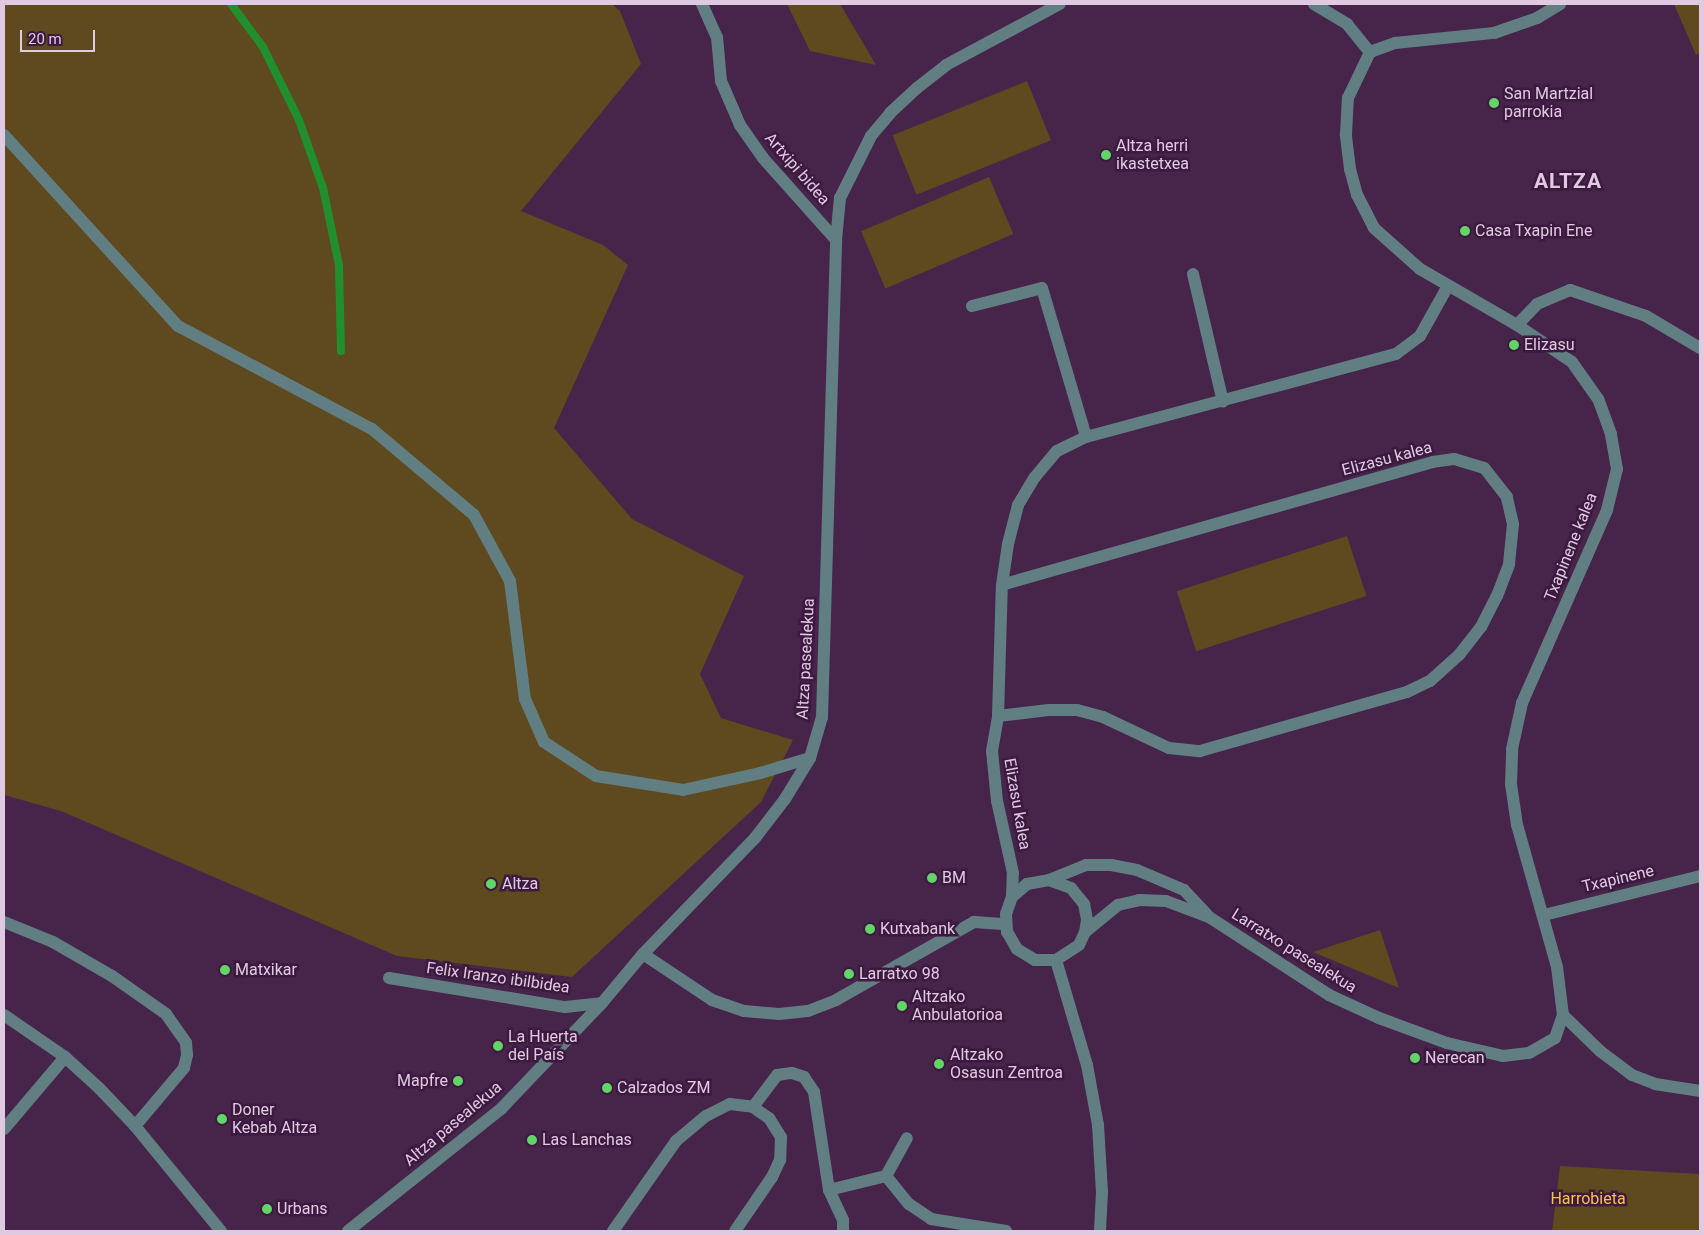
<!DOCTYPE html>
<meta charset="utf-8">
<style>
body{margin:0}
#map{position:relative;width:1704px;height:1235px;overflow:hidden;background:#47244a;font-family:Roboto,sans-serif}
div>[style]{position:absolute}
.green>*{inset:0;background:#5e4a1e;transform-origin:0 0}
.stream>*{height:8px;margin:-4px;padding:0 4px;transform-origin:4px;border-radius:4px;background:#218f2d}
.minor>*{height:12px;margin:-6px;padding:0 6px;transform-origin:6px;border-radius:6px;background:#617f82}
.dots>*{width:14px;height:14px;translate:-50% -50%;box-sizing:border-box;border:2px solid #3c1a3f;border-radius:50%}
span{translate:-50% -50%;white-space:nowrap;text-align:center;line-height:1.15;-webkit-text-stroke:5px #3c1a3f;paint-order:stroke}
.poi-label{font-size:16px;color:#e0cae1}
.left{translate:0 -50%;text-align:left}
.right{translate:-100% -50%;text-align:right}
.street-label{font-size:16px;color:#e0cae1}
.park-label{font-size:16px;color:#fcc339}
.district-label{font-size:21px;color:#e0cae1;font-weight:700;letter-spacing:1px}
.frame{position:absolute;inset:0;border:5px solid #e0cae1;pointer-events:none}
.scale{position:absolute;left:20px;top:30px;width:75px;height:22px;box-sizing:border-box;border:2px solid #e0cae1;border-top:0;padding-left:6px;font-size:15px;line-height:18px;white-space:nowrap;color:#e0cae1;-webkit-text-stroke:4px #3c1a3f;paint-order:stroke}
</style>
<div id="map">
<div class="green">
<i style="clip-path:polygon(4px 4px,612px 4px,620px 11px,641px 64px,521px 211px,603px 245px,628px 265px,554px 428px,632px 519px,744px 576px,700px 674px,721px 718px,793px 740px,761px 802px,572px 977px,397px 956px,61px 811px,4px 795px)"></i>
<i style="clip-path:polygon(787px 4px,840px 4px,876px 65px,810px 51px)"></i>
<i style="clip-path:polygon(1674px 4px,1700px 4px,1700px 53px,1696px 55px)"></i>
<i style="left:1027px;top:81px;width:64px;height:145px;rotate:68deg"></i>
<i style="left:989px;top:177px;width:62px;height:139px;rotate:67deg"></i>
<i style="left:1347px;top:536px;width:63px;height:179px;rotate:72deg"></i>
<i style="clip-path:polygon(1380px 930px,1399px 988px,1313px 952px)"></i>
<i style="clip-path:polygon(1560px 1166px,1700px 1174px,1700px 1231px,1552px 1231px)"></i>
</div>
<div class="stream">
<i style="left:231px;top:4px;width:54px;rotate:53.3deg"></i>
<i style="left:263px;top:47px;width:81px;rotate:63.7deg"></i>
<i style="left:299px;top:120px;width:72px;rotate:70.6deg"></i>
<i style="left:323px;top:188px;width:79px;rotate:78.3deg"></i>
<i style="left:339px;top:265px;width:86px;rotate:88.7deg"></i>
</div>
<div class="minor">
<i style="left:702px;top:4px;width:36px;rotate:66deg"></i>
<i style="left:717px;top:37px;width:44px;rotate:84.8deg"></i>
<i style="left:721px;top:81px;width:48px;rotate:66.6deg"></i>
<i style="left:740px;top:125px;width:40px;rotate:55.1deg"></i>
<i style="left:763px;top:158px;width:110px;rotate:48.3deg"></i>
<i style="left:1314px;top:4px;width:39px;rotate:31deg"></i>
<i style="left:1347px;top:24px;width:36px;rotate:51deg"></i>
<i style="left:1370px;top:52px;width:27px;rotate:-20deg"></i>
<i style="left:1395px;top:43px;width:100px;rotate:-5.8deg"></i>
<i style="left:1494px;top:33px;width:46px;rotate:-19.2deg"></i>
<i style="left:1537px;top:18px;width:27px;rotate:-31deg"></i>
<i style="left:4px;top:135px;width:258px;rotate:47.7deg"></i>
<i style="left:178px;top:326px;width:220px;rotate:28deg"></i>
<i style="left:372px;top:429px;width:133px;rotate:40.1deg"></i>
<i style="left:474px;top:515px;width:75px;rotate:61.4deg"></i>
<i style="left:510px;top:581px;width:119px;rotate:82.8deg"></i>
<i style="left:525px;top:699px;width:47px;rotate:66.2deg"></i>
<i style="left:544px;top:742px;width:62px;rotate:33.2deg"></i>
<i style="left:596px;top:776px;width:88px;rotate:9.1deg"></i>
<i style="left:683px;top:790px;width:79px;rotate:-12.4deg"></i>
<i style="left:760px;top:773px;width:52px;rotate:-16.7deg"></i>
<i style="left:1193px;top:274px;width:131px;rotate:76.8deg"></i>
<i style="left:972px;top:306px;width:72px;rotate:-14.4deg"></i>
<i style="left:1042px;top:288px;width:155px;rotate:73.5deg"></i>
<i style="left:1517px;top:325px;width:29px;rotate:-46deg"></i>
<i style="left:1537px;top:304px;width:36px;rotate:-23deg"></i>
<i style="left:1570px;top:290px;width:80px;rotate:18.9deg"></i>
<i style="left:1646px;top:316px;width:63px;rotate:30.7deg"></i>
<i style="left:998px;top:716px;width:51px;rotate:-6.7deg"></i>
<i style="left:1049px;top:710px;width:28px"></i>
<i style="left:1077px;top:710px;width:27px;rotate:15deg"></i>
<i style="left:1103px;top:717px;width:73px;rotate:25.2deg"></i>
<i style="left:1169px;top:748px;width:31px;rotate:6deg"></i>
<i style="left:1200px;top:751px;width:215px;rotate:-15.9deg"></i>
<i style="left:1407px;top:692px;width:25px;rotate:-26deg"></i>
<i style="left:1430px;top:681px;width:39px;rotate:-42deg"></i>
<i style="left:1459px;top:655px;width:36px;rotate:-52deg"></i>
<i style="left:1481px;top:627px;width:35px;rotate:-63deg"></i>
<i style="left:1497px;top:596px;width:34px;rotate:-69deg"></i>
<i style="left:1509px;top:564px;width:40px;rotate:-84.3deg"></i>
<i style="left:1513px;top:524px;width:28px;rotate:-103deg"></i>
<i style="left:1507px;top:497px;width:37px;rotate:-128deg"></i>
<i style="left:1484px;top:468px;width:31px;rotate:-163deg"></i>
<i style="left:1454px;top:459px;width:21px;rotate:172deg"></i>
<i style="left:1433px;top:462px;width:448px;rotate:164.1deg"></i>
<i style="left:1049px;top:880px;width:23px;rotate:20deg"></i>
<i style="left:1071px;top:888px;width:21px;rotate:51deg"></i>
<i style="left:1084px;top:904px;width:16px;rotate:79deg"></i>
<i style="left:1087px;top:920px;width:12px;rotate:99deg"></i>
<i style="left:1085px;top:932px;width:14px;rotate:115deg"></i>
<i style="left:1079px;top:945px;width:27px;rotate:147deg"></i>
<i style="left:1056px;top:960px;width:21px;rotate:180deg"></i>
<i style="left:1035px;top:960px;width:21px;rotate:-149deg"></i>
<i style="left:1017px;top:949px;width:20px;rotate:-120deg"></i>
<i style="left:1007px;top:932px;width:18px;rotate:-93deg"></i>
<i style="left:1006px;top:914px;width:18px;rotate:-71deg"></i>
<i style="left:1012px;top:897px;width:20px;rotate:-41deg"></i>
<i style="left:1027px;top:884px;width:22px;rotate:-10deg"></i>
<i style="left:1049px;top:880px;width:40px;rotate:-22deg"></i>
<i style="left:1086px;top:865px;width:25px"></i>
<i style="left:1111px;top:865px;width:26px;rotate:11deg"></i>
<i style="left:1137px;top:870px;width:51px;rotate:23.1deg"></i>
<i style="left:1184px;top:890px;width:34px;rotate:47deg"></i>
<i style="left:1012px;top:897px;width:24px;rotate:-88deg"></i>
<i style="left:1013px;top:873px;width:74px;rotate:-102.5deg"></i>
<i style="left:997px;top:801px;width:50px;rotate:-95.7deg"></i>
<i style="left:992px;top:751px;width:36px;rotate:-80deg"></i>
<i style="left:998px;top:716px;width:131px;rotate:-88.3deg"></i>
<i style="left:1002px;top:585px;width:41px;rotate:-81.7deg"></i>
<i style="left:1008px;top:544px;width:40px;rotate:-75.6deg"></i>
<i style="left:1018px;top:505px;width:33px;rotate:-59deg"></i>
<i style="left:1035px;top:477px;width:34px;rotate:-50deg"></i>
<i style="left:1057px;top:451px;width:32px;rotate:-26deg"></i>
<i style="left:1086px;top:437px;width:321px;rotate:-15deg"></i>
<i style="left:1396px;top:354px;width:30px;rotate:-37deg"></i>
<i style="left:1420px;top:336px;width:57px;rotate:-60.8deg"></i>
<i style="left:1544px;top:915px;width:161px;rotate:-14deg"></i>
<i style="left:4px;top:922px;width:53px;rotate:22.2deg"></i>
<i style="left:53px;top:942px;width:68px;rotate:30deg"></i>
<i style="left:112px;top:976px;width:66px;rotate:35.1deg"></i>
<i style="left:166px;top:1014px;width:35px;rotate:55deg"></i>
<i style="left:186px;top:1043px;width:12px;rotate:85deg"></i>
<i style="left:187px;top:1055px;width:13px;rotate:103deg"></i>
<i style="left:184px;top:1068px;width:76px;rotate:130.2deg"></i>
<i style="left:1085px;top:932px;width:43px;rotate:-39.3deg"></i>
<i style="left:1118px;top:905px;width:22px;rotate:-13deg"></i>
<i style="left:1139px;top:900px;width:27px;rotate:2deg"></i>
<i style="left:1166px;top:901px;width:46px;rotate:20.4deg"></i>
<i style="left:1209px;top:917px;width:143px;rotate:33deg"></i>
<i style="left:1329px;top:995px;width:55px;rotate:24.7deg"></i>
<i style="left:1379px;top:1018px;width:72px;rotate:20.2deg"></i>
<i style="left:1447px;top:1043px;width:57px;rotate:13.1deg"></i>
<i style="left:1503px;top:1056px;width:26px;rotate:-7deg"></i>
<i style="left:1529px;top:1053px;width:30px;rotate:-30deg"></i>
<i style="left:1555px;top:1038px;width:24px;rotate:-71deg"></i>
<i style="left:1563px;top:1015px;width:48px;rotate:-97.1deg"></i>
<i style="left:1557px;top:967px;width:148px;rotate:-105.7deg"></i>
<i style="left:1517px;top:825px;width:41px;rotate:-98.3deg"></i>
<i style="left:1511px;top:784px;width:35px;rotate:-88deg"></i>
<i style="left:1512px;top:749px;width:47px;rotate:-77.7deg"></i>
<i style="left:1522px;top:703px;width:211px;rotate:-66.2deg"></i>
<i style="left:1607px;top:510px;width:42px;rotate:-76.3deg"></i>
<i style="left:1617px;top:469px;width:36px;rotate:-100deg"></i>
<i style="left:1611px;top:434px;width:37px;rotate:-110deg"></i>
<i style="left:1598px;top:399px;width:45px;rotate:-125.1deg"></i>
<i style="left:1572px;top:362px;width:66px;rotate:-146.1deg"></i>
<i style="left:1517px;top:325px;width:112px;rotate:-150deg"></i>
<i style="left:1420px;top:269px;width:62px;rotate:-138.3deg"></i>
<i style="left:1374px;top:228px;width:37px;rotate:-117deg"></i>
<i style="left:1357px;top:195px;width:27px;rotate:-105deg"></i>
<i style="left:1350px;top:169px;width:35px;rotate:-97deg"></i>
<i style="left:1346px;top:134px;width:36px;rotate:-87deg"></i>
<i style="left:1348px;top:98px;width:51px;rotate:-64.4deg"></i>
<i style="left:643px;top:954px;width:83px;rotate:33.7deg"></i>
<i style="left:712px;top:1000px;width:34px;rotate:19deg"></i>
<i style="left:744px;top:1011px;width:35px;rotate:5deg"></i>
<i style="left:779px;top:1014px;width:29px;rotate:-6deg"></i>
<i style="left:808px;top:1011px;width:30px;rotate:-21deg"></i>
<i style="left:836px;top:1000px;width:159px;rotate:-29.5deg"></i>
<i style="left:974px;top:922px;width:32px;rotate:4deg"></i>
<i style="left:1056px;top:960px;width:109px;rotate:73.6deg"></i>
<i style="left:1087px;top:1065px;width:61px;rotate:79.6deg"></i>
<i style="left:1098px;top:1125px;width:67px;rotate:86.6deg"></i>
<i style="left:1102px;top:1192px;width:39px;rotate:93deg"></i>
<i style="left:389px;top:978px;width:178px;rotate:9.4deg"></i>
<i style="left:565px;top:1007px;width:37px;rotate:-6deg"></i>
<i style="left:4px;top:1015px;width:74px;rotate:34.5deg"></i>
<i style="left:65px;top:1057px;width:46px;rotate:42.4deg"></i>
<i style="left:99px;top:1088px;width:52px;rotate:46.5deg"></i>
<i style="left:135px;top:1126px;width:136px;rotate:50.7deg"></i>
<i style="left:1563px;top:1015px;width:52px;rotate:44.2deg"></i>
<i style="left:1600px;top:1051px;width:40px;rotate:37deg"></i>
<i style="left:1632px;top:1075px;width:25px;rotate:21deg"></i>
<i style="left:1655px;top:1084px;width:46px;rotate:8.8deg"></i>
<i style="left:753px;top:1107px;width:40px;rotate:-53deg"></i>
<i style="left:777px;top:1075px;width:15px;rotate:-8deg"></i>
<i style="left:792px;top:1073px;width:13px;rotate:18deg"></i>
<i style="left:804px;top:1077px;width:18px;rotate:56deg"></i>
<i style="left:814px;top:1092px;width:99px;rotate:81.3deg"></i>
<i style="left:829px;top:1190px;width:33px;rotate:65deg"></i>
<i style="left:843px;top:1220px;width:11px;rotate:90deg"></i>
<i style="left:4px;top:1129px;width:94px;rotate:-49.7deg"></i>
<i style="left:886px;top:1176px;width:43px;rotate:-61.1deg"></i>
<i style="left:829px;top:1190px;width:59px;rotate:-13.8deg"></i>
<i style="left:886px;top:1176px;width:36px;rotate:51deg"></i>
<i style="left:909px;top:1204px;width:27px;rotate:34deg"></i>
<i style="left:931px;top:1219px;width:76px;rotate:9.1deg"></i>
<i style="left:348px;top:1231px;width:196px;rotate:-38.6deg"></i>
<i style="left:501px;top:1109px;width:146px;rotate:-46.4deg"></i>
<i style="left:602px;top:1003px;width:64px;rotate:-50.1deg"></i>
<i style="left:643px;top:954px;width:161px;rotate:-46deg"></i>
<i style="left:755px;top:838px;width:49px;rotate:-52.4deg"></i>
<i style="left:785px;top:799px;width:48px;rotate:-58.6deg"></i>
<i style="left:810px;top:758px;width:43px;rotate:-73.7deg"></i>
<i style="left:822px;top:717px;width:477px;rotate:-88.3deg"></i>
<i style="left:836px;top:240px;width:42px;rotate:-84.6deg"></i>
<i style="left:840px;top:198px;width:69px;rotate:-63.4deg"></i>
<i style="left:871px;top:136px;width:30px;rotate:-50deg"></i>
<i style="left:890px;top:113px;width:37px;rotate:-43deg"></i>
<i style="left:917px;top:88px;width:37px;rotate:-38deg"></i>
<i style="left:946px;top:65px;width:129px;rotate:-28.2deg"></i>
<i style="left:613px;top:1231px;width:110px;rotate:-55deg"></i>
<i style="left:676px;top:1141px;width:39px;rotate:-40deg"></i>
<i style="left:706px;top:1116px;width:27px;rotate:-27deg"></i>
<i style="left:730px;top:1104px;width:23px;rotate:7deg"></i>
<i style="left:753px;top:1107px;width:19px;rotate:35deg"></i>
<i style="left:769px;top:1118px;width:22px;rotate:58deg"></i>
<i style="left:781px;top:1137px;width:23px;rotate:92deg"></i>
<i style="left:780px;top:1160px;width:19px;rotate:115deg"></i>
<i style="left:772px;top:1177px;width:65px;rotate:124.4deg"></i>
</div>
<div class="dots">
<i style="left:1494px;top:103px;background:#63d468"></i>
<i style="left:1106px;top:155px;background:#63d468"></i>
<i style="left:1465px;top:231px;background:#63d468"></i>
<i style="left:1514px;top:345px;background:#63d468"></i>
<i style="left:932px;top:878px;background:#63d468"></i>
<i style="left:491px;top:884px;background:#63d468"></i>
<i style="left:870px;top:929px;background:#63d468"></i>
<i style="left:225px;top:970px;background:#63d468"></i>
<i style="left:849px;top:974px;background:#63d468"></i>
<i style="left:902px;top:1006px;background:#63d468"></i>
<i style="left:498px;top:1046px;background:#63d468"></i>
<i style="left:1415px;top:1058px;background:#63d468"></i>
<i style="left:939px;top:1064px;background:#63d468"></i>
<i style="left:458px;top:1081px;background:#63d468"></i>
<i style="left:607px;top:1088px;background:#63d468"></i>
<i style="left:222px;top:1119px;background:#63d468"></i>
<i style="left:532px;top:1140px;background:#63d468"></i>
<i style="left:267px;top:1209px;background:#63d468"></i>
</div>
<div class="poi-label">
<span class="left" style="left:1504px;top:103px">San Martzial<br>parrokia</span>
<span class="left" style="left:1116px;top:155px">Altza herri<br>ikastetxea</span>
<span class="left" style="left:1475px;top:231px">Casa Txapin Ene</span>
<span class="left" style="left:1524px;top:345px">Elizasu</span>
<span class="left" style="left:942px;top:878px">BM</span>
<span class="left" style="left:502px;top:884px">Altza</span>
<span class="left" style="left:880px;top:929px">Kutxabank</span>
<span class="left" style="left:235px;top:970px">Matxikar</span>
<span class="left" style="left:859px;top:974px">Larratxo 98</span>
<span class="left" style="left:912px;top:1006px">Altzako<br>Anbulatorioa</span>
<span class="left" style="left:508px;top:1046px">La Huerta<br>del País</span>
<span class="left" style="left:950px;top:1064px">Altzako<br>Osasun Zentroa</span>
<span class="left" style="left:1425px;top:1058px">Nerecan</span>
<span class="right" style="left:448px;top:1081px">Mapfre</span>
<span class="left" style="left:617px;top:1088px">Calzados ZM</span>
<span class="left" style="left:232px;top:1119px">Doner<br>Kebab Altza</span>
<span class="left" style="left:542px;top:1140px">Las Lanchas</span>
<span class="left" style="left:277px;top:1209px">Urbans</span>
</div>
<div class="street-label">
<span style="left:797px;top:169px;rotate:49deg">Artxipi bidea</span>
<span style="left:1387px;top:459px;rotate:-15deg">Elizasu kalea</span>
<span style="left:1571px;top:547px;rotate:-68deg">Txapinene kalea</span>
<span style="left:806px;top:659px;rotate:-87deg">Altza pasealekua</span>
<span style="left:1017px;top:804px;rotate:80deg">Elizasu kalea</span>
<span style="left:1618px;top:879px;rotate:-13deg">Txapinene</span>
<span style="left:1294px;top:951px;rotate:32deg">Larratxo pasealekua</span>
<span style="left:498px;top:978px;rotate:8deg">Felix Iranzo ibilbidea</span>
<span style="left:453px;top:1124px;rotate:-40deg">Altza pasealekua</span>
</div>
<div class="park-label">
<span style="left:1588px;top:1199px">Harrobieta</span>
</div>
<div class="district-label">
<span style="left:1568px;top:181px">ALTZA</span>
</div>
<div class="frame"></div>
<div class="scale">20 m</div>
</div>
